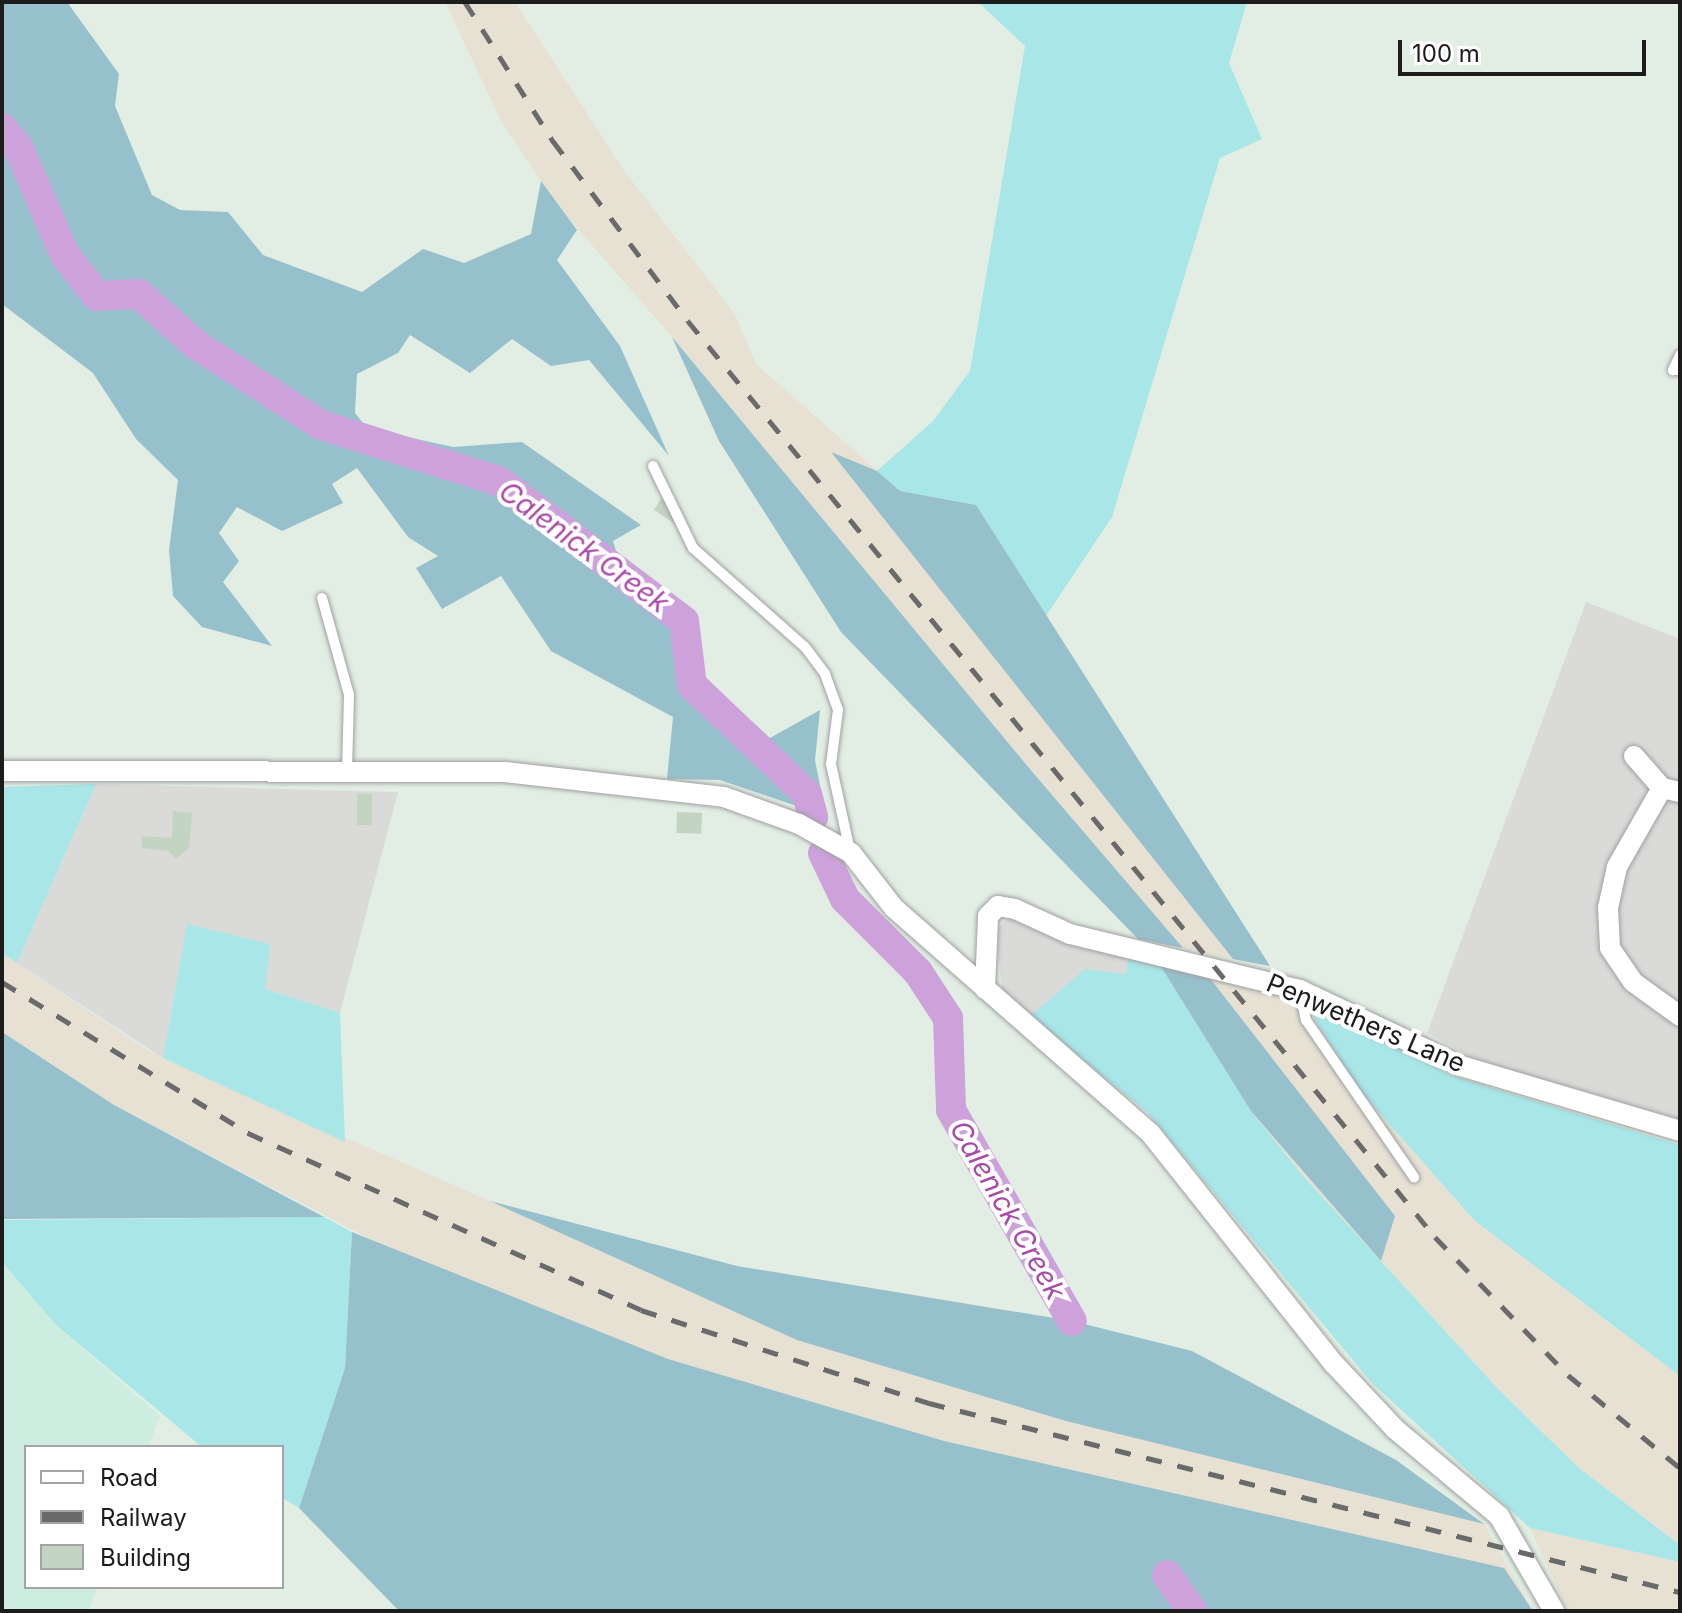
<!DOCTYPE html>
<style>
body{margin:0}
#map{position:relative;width:1682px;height:1613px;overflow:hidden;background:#e2eee4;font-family:Inter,sans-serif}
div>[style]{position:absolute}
.residential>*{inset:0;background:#dadad9}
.industrial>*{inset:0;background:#e7e1d4}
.farmland>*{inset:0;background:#cdede0}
.grass>*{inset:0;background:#a8e6e8}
.forest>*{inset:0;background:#97c0cd}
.river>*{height:30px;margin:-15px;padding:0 15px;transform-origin:15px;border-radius:15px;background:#cda2db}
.building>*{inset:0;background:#c3d4c3;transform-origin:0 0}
.roads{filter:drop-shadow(0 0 2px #a0a0a0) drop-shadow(0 0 2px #a0a0a0)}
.service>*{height:10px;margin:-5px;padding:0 5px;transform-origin:5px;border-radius:5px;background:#fff}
.minor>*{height:20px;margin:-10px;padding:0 10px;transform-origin:10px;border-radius:10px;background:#fff}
.rail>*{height:5px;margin-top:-2.5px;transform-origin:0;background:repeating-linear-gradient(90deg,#6a6a6a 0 16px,transparent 0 32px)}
span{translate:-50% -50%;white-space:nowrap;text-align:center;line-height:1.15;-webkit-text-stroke:8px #fff;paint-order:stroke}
.street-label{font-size:26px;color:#1c1c1c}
.water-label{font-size:28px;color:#aa4aa8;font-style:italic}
.frame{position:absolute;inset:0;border:4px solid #1c1c1c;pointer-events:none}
.legend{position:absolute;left:24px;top:1445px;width:260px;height:144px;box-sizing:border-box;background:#fff;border:2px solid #a4a4a4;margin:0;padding:10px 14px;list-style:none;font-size:24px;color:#1c1c1c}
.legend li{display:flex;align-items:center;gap:16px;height:40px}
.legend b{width:40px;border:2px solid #a4a4a4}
.scale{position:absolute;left:1398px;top:40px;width:248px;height:36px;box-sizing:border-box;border:4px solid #1c1c1c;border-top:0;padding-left:10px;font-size:24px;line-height:28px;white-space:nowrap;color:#1c1c1c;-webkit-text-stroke:6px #fff;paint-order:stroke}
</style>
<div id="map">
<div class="residential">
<i style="clip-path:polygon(1586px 602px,1680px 639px,1680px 1119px,1477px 1060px,1427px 1033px)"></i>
<i style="clip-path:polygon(96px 784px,398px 792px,340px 1013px,265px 989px,187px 925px,163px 1058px,17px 963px)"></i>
<i style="clip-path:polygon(1009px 918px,1078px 946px,1128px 955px,1126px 974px,1029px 1017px,1002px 990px,996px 930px)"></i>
</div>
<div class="industrial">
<i style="clip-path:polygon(445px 2px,515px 2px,625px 172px,735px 314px,756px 364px,900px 491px,976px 505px,1270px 966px,1138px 939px,841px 632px,719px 441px,672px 337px,557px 205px,501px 121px)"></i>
<i style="clip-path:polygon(2px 953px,149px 1051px,490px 1201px,737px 1266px,1072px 1321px,1192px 1351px,1396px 1460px,1484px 1524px,1533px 1611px,582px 1350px,114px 1105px,2px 1032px)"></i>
<i style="clip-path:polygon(1158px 962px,1280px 991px,1306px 1005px,1359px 1091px,1474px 1220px,1680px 1376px,1680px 1545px,1579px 1468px,1499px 1390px,1303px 1176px,1251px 1111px)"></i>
<i style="clip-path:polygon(1530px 1528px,1680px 1562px,1680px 1611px,1568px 1611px)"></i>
</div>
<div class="farmland">
<i style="clip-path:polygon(2px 1262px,55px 1324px,160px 1416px,148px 1447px,26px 1447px,26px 1587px,97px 1587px,89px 1611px,2px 1611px)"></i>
</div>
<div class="grass">
<i style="clip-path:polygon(978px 2px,1247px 2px,1229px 63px,1262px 139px,1220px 158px,1112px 517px,1046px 616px,976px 505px,900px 491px,877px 471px,933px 421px,970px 371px,1025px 46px)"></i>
<i style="clip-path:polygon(96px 784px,17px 963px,2px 953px,2px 787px)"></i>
<i style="clip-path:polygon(187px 924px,270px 944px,265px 989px,340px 1013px,345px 1142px,163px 1058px)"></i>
<i style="clip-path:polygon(1128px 955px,1158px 962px,1251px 1111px,1303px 1176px,1499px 1390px,1579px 1468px,1680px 1545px,1680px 1562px,1530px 1528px,1372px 1383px,1147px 1112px,1029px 1017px,1085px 969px,1126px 974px)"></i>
<i style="clip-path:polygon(1306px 1005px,1387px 1038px,1450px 1075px,1680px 1145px,1680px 1376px,1474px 1220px,1359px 1090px)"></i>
<i style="clip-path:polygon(324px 1217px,352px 1232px,345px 1368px,299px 1508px,282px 1498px,282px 1447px,202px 1447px,55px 1324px,2px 1262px,2px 1220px)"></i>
</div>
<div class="forest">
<i style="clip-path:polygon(2px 2px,67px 2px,119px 74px,115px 106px,152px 195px,180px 210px,228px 212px,263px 255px,362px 292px,423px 249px,464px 263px,531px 234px,541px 181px,577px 230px,557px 260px,620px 346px,669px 456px,589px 360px,551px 366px,512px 339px,470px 373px,410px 335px,398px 353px,357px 374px,355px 413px,367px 428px,453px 447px,522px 442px,641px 525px,613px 541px,618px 557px,685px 606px,706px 680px,770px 738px,820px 710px,815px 760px,826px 816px,720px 780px,667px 779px,673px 717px,551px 651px,501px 576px,442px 609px,416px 568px,438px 556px,408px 537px,357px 468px,332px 484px,343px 503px,282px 531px,237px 507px,219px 533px,239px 561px,223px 582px,272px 646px,202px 627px,173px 596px,169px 550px,178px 480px,136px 439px,93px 373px,2px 304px)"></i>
<i style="clip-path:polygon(672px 337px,1029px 768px,1183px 948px,1138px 939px,841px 632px,719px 441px)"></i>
<i style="clip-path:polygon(831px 452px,877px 471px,900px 491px,976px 505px,1270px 966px,1233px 959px)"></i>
<i style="clip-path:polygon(1158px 962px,1209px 977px,1395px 1216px,1381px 1261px,1251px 1111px)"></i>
<i style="clip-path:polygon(2px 1032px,114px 1105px,324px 1217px,2px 1219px)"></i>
<i style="clip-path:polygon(490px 1201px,737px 1266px,1072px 1321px,1192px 1351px,1396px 1460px,1484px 1524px,1066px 1421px,797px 1340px)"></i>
<i style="clip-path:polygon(352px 1232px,668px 1359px,944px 1441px,1504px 1568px,1533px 1611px,399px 1611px,299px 1508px,345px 1368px)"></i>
</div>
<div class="river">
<i style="left:2px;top:128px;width:25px;rotate:50deg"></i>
<i style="left:18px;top:147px;width:118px;rotate:66.5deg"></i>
<i style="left:65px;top:255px;width:52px;rotate:52deg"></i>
<i style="left:97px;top:296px;width:42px;rotate:-2.7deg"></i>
<i style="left:139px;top:294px;width:75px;rotate:41.8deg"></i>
<i style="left:195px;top:344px;width:150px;rotate:32.7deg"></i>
<i style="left:321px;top:425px;width:187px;rotate:17.5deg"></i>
<i style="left:499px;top:481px;width:232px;rotate:37.1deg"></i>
<i style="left:684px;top:621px;width:64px;rotate:82.9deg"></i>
<i style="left:692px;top:685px;width:158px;rotate:43.5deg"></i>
<i style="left:807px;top:794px;width:24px;rotate:75deg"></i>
<i style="left:823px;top:853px;width:51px;rotate:64.4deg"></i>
<i style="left:845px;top:899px;width:103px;rotate:45deg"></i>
<i style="left:918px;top:972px;width:55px;rotate:56.9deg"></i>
<i style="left:948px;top:1018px;width:92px;rotate:88.1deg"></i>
<i style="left:951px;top:1110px;width:243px;rotate:60.2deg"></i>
<i style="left:1167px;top:1575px;width:44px;rotate:55.2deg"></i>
</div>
<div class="building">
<i style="left:661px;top:499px;width:24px;height:13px;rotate:33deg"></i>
<i style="left:357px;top:794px;width:15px;height:31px"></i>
<i style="clip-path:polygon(173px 811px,192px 813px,189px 848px,176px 859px,168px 851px,142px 848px,142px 836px,172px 838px)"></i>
<i style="left:677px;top:812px;width:25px;height:21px;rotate:2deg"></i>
</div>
<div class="roads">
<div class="service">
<i style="left:1680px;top:355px;width:17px;rotate:115deg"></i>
<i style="left:1673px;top:370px;width:7px"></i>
<i style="left:653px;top:466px;width:91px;rotate:64deg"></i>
<i style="left:693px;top:548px;width:149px;rotate:41.5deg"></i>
<i style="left:805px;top:647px;width:34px;rotate:53deg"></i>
<i style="left:825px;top:674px;width:38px;rotate:70deg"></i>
<i style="left:838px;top:710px;width:54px;rotate:97.4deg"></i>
<i style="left:831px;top:764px;width:89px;rotate:77.7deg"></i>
<i style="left:322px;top:598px;width:101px;rotate:74.4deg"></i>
<i style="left:349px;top:695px;width:77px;rotate:91.5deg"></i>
<i style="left:1300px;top:990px;width:31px;rotate:79deg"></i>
<i style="left:1306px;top:1020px;width:191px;rotate:55.5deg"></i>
</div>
<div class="minor">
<i style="left:1634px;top:756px;width:43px;rotate:48.8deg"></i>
<i style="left:1662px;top:788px;width:18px;rotate:13deg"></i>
<i style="left:2px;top:771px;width:503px;rotate:0.11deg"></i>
<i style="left:505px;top:772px;width:220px;rotate:6.5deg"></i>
<i style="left:724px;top:797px;width:80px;rotate:19.8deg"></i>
<i style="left:799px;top:824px;width:60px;rotate:29.1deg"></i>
<i style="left:851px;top:853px;width:70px;rotate:52deg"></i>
<i style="left:894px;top:908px;width:342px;rotate:41.3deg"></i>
<i style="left:1151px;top:1134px;width:294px;rotate:51.5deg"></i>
<i style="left:1334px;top:1364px;width:89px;rotate:46.8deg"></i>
<i style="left:1395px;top:1429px;width:136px;rotate:39.9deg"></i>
<i style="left:1499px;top:1516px;width:110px;rotate:59.9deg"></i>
<i style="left:1662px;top:788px;width:91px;rotate:119.7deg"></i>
<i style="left:1617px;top:867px;width:42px;rotate:102.4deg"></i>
<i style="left:1608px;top:908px;width:40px;rotate:87.1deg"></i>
<i style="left:1610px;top:948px;width:41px;rotate:55.9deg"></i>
<i style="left:1633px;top:982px;width:58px;rotate:35.9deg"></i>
<i style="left:985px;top:989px;width:73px;rotate:-87.6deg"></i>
<i style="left:988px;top:916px;width:14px;rotate:-45deg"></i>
<i style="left:998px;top:906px;width:17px;rotate:10deg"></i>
<i style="left:1015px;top:909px;width:60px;rotate:24.4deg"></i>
<i style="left:1070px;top:934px;width:237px;rotate:13.7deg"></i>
<i style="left:1300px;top:990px;width:178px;rotate:25.3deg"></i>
<i style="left:1461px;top:1066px;width:228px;rotate:16.5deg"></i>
</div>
</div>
<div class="rail">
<i style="left:465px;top:2px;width:165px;rotate:57.7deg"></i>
<i style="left:553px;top:141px;width:225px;rotate:53.1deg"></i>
<i style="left:688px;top:321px;width:1182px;rotate:50.8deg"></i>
<i style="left:1435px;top:1237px;width:192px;rotate:46.1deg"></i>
<i style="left:1568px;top:1375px;width:146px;rotate:39.7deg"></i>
<i style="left:2px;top:982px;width:289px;rotate:31.5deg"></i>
<i style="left:248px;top:1133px;width:431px;rotate:24.2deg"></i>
<i style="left:641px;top:1310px;width:303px;rotate:17.9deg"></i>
<i style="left:929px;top:1403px;width:774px;rotate:14.13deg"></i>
</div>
<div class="street-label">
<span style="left:1366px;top:1023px;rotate:23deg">Penwethers Lane</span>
</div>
<div class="water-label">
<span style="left:584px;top:547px;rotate:36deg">Calenick Creek</span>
<span style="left:1008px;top:1210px;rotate:60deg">Calenick Creek</span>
</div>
<div class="frame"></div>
<ul class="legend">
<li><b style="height:10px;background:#fff"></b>Road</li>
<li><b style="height:10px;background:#6a6a6a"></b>Railway</li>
<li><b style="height:22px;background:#c3d4c3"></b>Building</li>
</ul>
<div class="scale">100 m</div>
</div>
